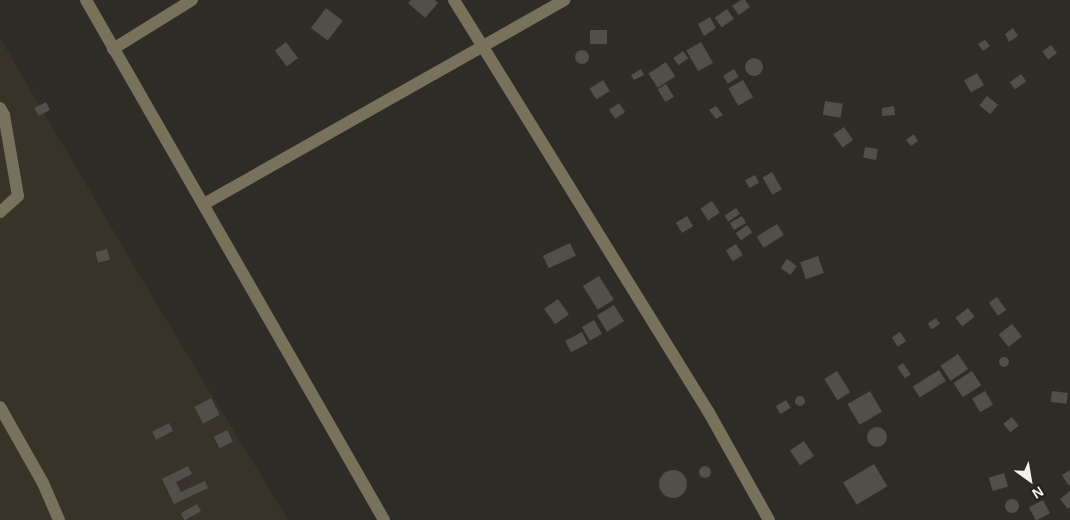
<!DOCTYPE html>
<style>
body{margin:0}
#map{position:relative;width:1070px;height:520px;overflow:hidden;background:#2e2c27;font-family:Arial,sans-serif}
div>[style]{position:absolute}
.built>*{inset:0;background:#373328}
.building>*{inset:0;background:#504f49;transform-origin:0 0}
.round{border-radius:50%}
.minor>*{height:12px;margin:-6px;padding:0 6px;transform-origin:6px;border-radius:6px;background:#78715c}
span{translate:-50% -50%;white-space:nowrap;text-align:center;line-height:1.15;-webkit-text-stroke:4.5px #24221d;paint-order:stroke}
.north{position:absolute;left:1005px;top:455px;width:50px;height:50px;-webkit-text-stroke:4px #24221d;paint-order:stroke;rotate:148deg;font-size:14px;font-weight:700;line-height:20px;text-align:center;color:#f2f1ee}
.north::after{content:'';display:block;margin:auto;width:18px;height:22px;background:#f2f1ee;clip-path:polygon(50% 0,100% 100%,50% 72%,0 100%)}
</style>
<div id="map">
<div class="built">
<i style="clip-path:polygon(0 38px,153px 298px,288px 520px,0 520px)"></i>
</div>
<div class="building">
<i style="clip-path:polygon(411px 0,435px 0,438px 3px,425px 18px,408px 3px)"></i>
<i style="clip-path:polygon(741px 0,745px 0,750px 7px,739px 15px,732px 6px)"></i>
<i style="left:326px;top:8px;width:21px;height:25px;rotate:37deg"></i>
<i style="left:727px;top:9px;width:12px;height:15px;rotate:55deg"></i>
<i style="clip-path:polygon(710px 17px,716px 28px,704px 36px,698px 24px)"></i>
<i style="clip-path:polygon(1013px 28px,1018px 36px,1009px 42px,1005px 34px)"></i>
<i style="left:590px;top:30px;width:17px;height:14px"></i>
<i style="clip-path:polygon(985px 40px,990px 46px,983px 51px,978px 44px)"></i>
<i style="left:286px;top:42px;width:20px;height:14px;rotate:53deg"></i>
<i style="left:701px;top:42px;width:24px;height:17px;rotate:60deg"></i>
<i style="left:1051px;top:45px;width:10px;height:11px;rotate:53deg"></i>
<i class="round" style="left:575px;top:50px;width:14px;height:14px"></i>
<i style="left:683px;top:51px;width:9px;height:12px;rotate:54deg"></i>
<i class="round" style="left:745px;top:58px;width:18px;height:18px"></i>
<i style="left:666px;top:62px;width:17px;height:21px;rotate:57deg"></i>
<i style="clip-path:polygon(641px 69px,644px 75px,634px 80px,631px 75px)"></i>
<i style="left:734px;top:69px;width:9px;height:13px;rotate:58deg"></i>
<i style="left:977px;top:73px;width:14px;height:15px;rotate:60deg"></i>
<i style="left:1021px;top:74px;width:9px;height:14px;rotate:54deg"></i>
<i style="left:603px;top:80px;width:13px;height:16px;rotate:58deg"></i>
<i style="left:743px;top:80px;width:20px;height:17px;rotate:60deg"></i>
<i style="left:666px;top:84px;width:15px;height:10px;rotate:58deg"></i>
<i style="left:987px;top:96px;width:14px;height:12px;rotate:39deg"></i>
<i style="left:825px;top:101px;width:18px;height:14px;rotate:9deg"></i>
<i style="left:46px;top:102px;width:9px;height:13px;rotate:63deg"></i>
<i style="left:619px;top:103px;width:11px;height:12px;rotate:56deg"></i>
<i style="clip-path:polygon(716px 106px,723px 115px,716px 119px,709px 110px)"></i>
<i style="clip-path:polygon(894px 106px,895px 115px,882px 116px,882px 108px)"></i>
<i style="left:844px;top:127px;width:16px;height:13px;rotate:55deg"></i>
<i style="clip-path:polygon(914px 134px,918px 141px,911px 146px,906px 140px)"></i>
<i style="left:865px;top:147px;width:13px;height:11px;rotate:9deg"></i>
<i style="left:772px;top:172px;width:20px;height:11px;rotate:60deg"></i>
<i style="left:755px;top:175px;width:9px;height:11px;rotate:63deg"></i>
<i style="left:712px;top:201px;width:14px;height:14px;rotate:56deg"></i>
<i style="left:736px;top:208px;width:7px;height:14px;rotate:56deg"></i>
<i style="left:687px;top:216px;width:12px;height:13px;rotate:59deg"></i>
<i style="left:742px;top:216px;width:8px;height:14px;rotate:60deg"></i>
<i style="left:777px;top:224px;width:13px;height:24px;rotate:58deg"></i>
<i style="left:747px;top:225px;width:9px;height:14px;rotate:54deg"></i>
<i style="left:570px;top:243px;width:14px;height:30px;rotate:65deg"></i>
<i style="left:736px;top:244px;width:13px;height:12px;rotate:58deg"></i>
<i style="left:107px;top:249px;width:11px;height:12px;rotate:75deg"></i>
<i style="left:818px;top:256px;width:18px;height:19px;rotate:71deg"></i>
<i style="left:787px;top:259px;width:12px;height:11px;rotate:35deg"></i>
<i style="left:599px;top:276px;width:28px;height:19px;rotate:58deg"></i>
<i style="left:997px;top:297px;width:16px;height:10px;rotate:55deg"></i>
<i style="left:558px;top:299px;width:19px;height:17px;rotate:55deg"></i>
<i style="left:614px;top:305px;width:19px;height:20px;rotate:58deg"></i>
<i style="left:968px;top:308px;width:11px;height:16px;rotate:52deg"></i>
<i style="left:936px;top:318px;width:7px;height:10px;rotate:56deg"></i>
<i style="left:594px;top:320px;width:16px;height:14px;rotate:60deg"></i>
<i style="left:1012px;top:324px;width:16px;height:17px;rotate:52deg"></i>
<i style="left:582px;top:332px;width:13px;height:19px;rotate:63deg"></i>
<i style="left:900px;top:332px;width:11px;height:10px;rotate:56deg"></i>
<i style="left:958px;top:354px;width:18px;height:21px;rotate:56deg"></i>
<i class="round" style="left:999px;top:357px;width:10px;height:10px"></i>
<i style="left:903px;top:363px;width:14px;height:7px;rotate:56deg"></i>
<i style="left:939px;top:370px;width:13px;height:31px;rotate:58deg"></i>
<i style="left:837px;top:371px;width:25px;height:15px;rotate:58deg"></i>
<i style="left:972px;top:371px;width:17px;height:22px;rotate:57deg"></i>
<i style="left:870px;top:391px;width:24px;height:26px;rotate:60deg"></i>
<i style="left:985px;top:391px;width:16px;height:15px;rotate:60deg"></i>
<i style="left:1052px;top:391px;width:16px;height:11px;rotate:7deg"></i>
<i class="round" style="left:795px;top:396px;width:10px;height:10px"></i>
<i style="left:211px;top:398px;width:19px;height:19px;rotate:62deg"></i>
<i style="left:786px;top:400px;width:9px;height:12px;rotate:58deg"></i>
<i style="left:1012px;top:417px;width:11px;height:11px;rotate:52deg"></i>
<i style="left:169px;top:423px;width:9px;height:19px;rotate:63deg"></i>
<i class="round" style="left:867px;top:427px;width:20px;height:20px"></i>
<i style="left:227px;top:430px;width:13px;height:15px;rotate:63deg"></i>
<i style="left:804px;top:441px;width:18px;height:17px;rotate:56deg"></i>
<i style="left:874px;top:464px;width:26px;height:36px;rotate:59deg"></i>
<i class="round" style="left:699px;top:466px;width:12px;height:12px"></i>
<i style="clip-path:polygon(188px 466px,192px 474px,176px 482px,181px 492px,205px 481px,208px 488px,174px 504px,162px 479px)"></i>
<i class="round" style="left:659px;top:470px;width:28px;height:28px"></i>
<i style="clip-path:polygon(1070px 470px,1070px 484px,1068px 485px,1062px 475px)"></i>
<i style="left:1004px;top:473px;width:14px;height:16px;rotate:73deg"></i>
<i style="clip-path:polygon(1070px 491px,1070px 507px,1068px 509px,1060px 499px)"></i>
<i class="round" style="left:1005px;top:499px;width:14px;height:14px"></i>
<i style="left:1043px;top:500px;width:15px;height:16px;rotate:62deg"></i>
<i style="left:197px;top:504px;width:8px;height:19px;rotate:60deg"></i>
</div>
<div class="minor">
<i style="left:86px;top:0;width:599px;rotate:60.18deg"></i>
<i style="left:454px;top:0;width:483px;rotate:58.3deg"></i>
<i style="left:708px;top:411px;width:125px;rotate:60.8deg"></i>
<i style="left:113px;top:49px;width:93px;rotate:-31.8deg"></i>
<i style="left:0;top:108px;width:8px;rotate:60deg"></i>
<i style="left:4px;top:115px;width:82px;rotate:80.2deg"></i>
<i style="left:18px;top:196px;width:24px;rotate:138deg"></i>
<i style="left:204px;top:204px;width:414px;rotate:-29.5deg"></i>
<i style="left:0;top:407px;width:87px;rotate:60.5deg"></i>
<i style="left:43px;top:483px;width:40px;rotate:66.6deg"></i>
</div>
<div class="north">N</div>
</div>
